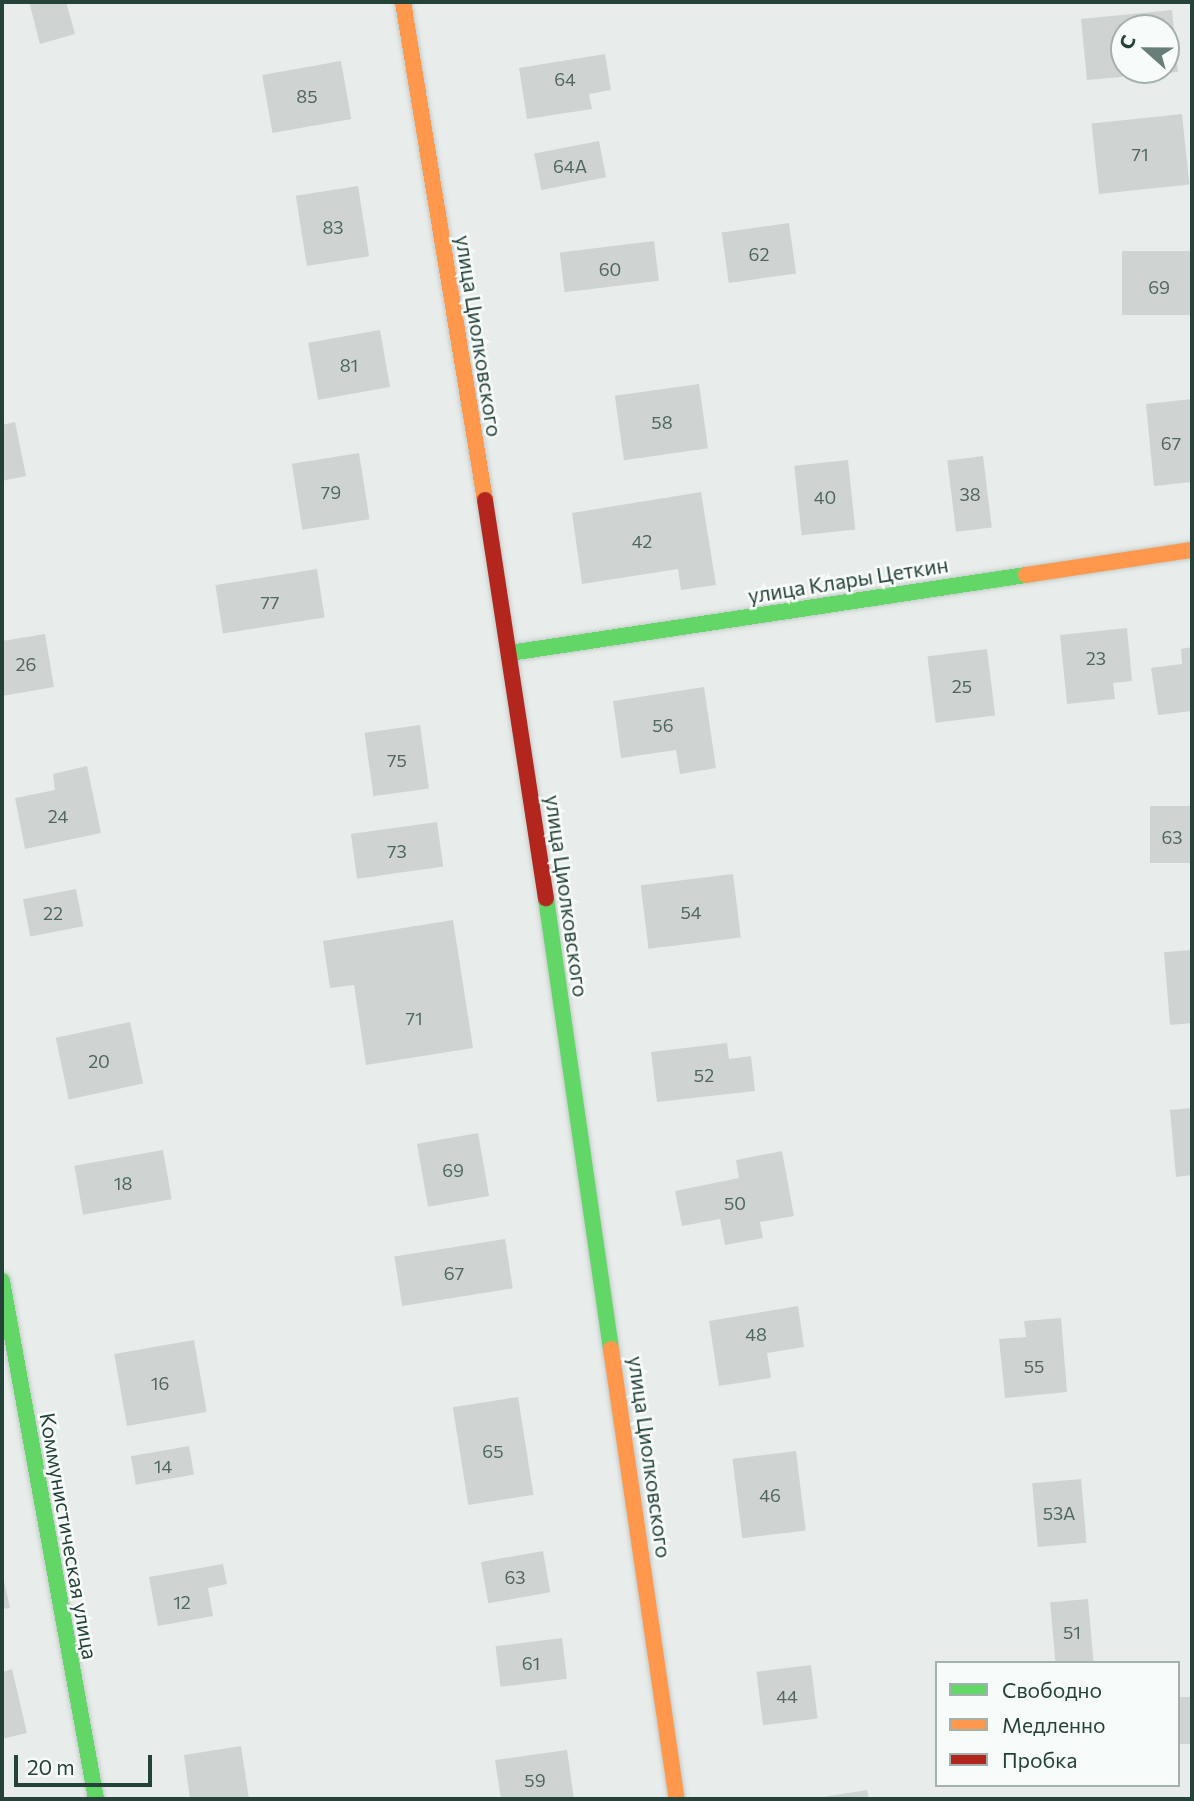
<!DOCTYPE html>
<meta charset="utf-8">
<style>
body{margin:0}
#map{position:relative;width:1194px;height:1801px;overflow:hidden;background:#e8edeb;font-family:Commissioner,sans-serif}
div>[style]{position:absolute}
.building>*{inset:0;background:#cfd4d2;transform-origin:0 0}
.roads{filter:drop-shadow(0 0 2px #c3cbc8) drop-shadow(0 0 2px #c3cbc8)}
.fast>*{height:16px;margin:-8px;padding:0 8px;transform-origin:8px;border-radius:8px;background:#63d668}
.slow>*{height:16px;margin:-8px;padding:0 8px;transform-origin:8px;border-radius:8px;background:#ff974d}
.jam>*{height:16px;margin:-8px;padding:0 8px;transform-origin:8px;border-radius:8px;background:#b3261e}
span{translate:-50% -50%;white-space:nowrap;text-align:center;line-height:1.15;-webkit-text-stroke:5px #f7fbf9;paint-order:stroke}
.number-label{font-size:18px;color:#506761}
.number-label span{-webkit-text-stroke-width:0}
.street-label{font-size:21px;color:#24423a}
.frame{position:absolute;inset:0;border:4px solid #24423a;pointer-events:none}
.legend{position:absolute;left:935px;top:1661px;width:245px;height:126px;box-sizing:border-box;background:#f7fbf9;border:2px solid #a3b1ad;margin:0;padding:9px 12px;list-style:none;font-size:21px;color:#24423a}
.legend li{display:flex;align-items:center;gap:14px;height:35px}
.legend b{width:35px;border:2px solid #a3b1ad}
.north{position:absolute;left:1110px;top:14px;width:70px;height:70px;box-sizing:border-box;background:#f7fbf9;border:2px solid #a3b1ad;border-radius:50%;rotate:291deg;font-size:19px;font-weight:700;line-height:28px;text-align:center;color:#24423a}
.north::after{content:'';display:block;margin:auto;width:24px;height:32px;background:#697e78;clip-path:polygon(50% 0,100% 100%,50% 72%,0 100%)}
.scale{position:absolute;left:14px;top:1755px;width:138px;height:32px;box-sizing:border-box;border:4px solid #24423a;border-top:0;padding-left:9px;font-size:21px;line-height:24px;white-space:nowrap;color:#24423a;-webkit-text-stroke:5px #f7fbf9;paint-order:stroke}
</style>
<div id="map">
<div class="building">
<i style="clip-path:polygon(29px 2px,66px 2px,75px 34px,40px 44px)"></i>
<i style="clip-path:polygon(evenodd,1172px 10px,1178px 72px,1087px 80px,1081px 19px,1172px 10px,1124px 28px,1166px 28px,1166px 70px,1124px 70px,1124px 28px)"></i>
<i style="clip-path:polygon(605px 54px,611px 90px,589px 94px,592px 109px,527px 119px,519px 68px)"></i>
<i style="left:341px;top:61px;width:59px;height:80px;rotate:80deg"></i>
<i style="left:1182px;top:114px;width:71px;height:91px;rotate:84deg"></i>
<i style="left:599px;top:141px;width:37px;height:66px;rotate:79deg"></i>
<i style="left:358px;top:186px;width:71px;height:63px;rotate:81deg"></i>
<i style="left:789px;top:223px;width:51px;height:68px;rotate:82deg"></i>
<i style="left:654px;top:241px;width:40px;height:95px;rotate:83deg"></i>
<i style="left:1192px;top:251px;width:64px;height:70px;rotate:90deg"></i>
<i style="left:380px;top:330px;width:58px;height:73px;rotate:80deg"></i>
<i style="left:699px;top:384px;width:65px;height:85px;rotate:82deg"></i>
<i style="clip-path:polygon(1192px 399px,1192px 482px,1154px 486px,1146px 404px)"></i>
<i style="clip-path:polygon(15px 422px,26px 476px,2px 481px,2px 425px)"></i>
<i style="left:359px;top:453px;width:67px;height:68px;rotate:81deg"></i>
<i style="left:983px;top:456px;width:72px;height:36px;rotate:83deg"></i>
<i style="left:848px;top:460px;width:70px;height:54px;rotate:84deg"></i>
<i style="clip-path:polygon(701px 492px,716px 585px,681px 590px,678px 569px,582px 584px,572px 513px)"></i>
<i style="left:317px;top:569px;width:49px;height:103px;rotate:81deg"></i>
<i style="clip-path:polygon(1127px 628px,1132px 681px,1113px 683px,1115px 699px,1067px 704px,1060px 635px)"></i>
<i style="clip-path:polygon(45px 634px,54px 687px,2px 696px,2px 641px)"></i>
<i style="clip-path:polygon(1192px 647px,1192px 711px,1158px 715px,1151px 668px,1182px 664px,1181px 649px)"></i>
<i style="left:987px;top:649px;width:67px;height:60px;rotate:83deg"></i>
<i style="clip-path:polygon(704px 687px,716px 768px,680px 774px,676px 750px,621px 758px,613px 701px)"></i>
<i style="left:420px;top:725px;width:64px;height:56px;rotate:82deg"></i>
<i style="clip-path:polygon(87px 766px,101px 833px,25px 849px,15px 798px,55px 790px,53px 774px)"></i>
<i style="left:1192px;top:806px;width:57px;height:42px;rotate:90deg"></i>
<i style="left:437px;top:822px;width:45px;height:87px;rotate:82deg"></i>
<i style="left:733px;top:874px;width:64px;height:93px;rotate:83deg"></i>
<i style="left:76px;top:889px;width:38px;height:54px;rotate:79deg"></i>
<i style="clip-path:polygon(453px 920px,473px 1048px,366px 1065px,354px 985px,330px 988px,323px 941px)"></i>
<i style="clip-path:polygon(1192px 950px,1192px 1023px,1170px 1025px,1164px 952px)"></i>
<i style="left:130px;top:1022px;width:63px;height:76px;rotate:78deg"></i>
<i style="clip-path:polygon(727px 1043px,729px 1059px,751px 1056px,755px 1091px,657px 1102px,651px 1052px)"></i>
<i style="clip-path:polygon(1192px 1108px,1192px 1175px,1176px 1177px,1170px 1110px)"></i>
<i style="left:478px;top:1133px;width:64px;height:62px;rotate:80deg"></i>
<i style="left:163px;top:1150px;width:50px;height:90px;rotate:80deg"></i>
<i style="clip-path:polygon(782px 1151px,794px 1216px,760px 1222px,763px 1238px,725px 1245px,720px 1219px,682px 1226px,675px 1191px,739px 1178px,736px 1160px)"></i>
<i style="left:505px;top:1239px;width:50px;height:112px;rotate:81deg"></i>
<i style="clip-path:polygon(798px 1306px,804px 1347px,767px 1353px,771px 1378px,719px 1386px,709px 1321px)"></i>
<i style="clip-path:polygon(1061px 1318px,1067px 1392px,1005px 1398px,999px 1339px,1026px 1337px,1024px 1321px)"></i>
<i style="left:194px;top:1340px;width:73px;height:81px;rotate:80deg"></i>
<i style="left:518px;top:1397px;width:99px;height:66px;rotate:81deg"></i>
<i style="left:189px;top:1446px;width:29px;height:59px;rotate:80deg"></i>
<i style="left:796px;top:1451px;width:80px;height:64px;rotate:83deg"></i>
<i style="left:1081px;top:1479px;width:64px;height:49px;rotate:85deg"></i>
<i style="left:543px;top:1551px;width:42px;height:63px;rotate:80deg"></i>
<i style="clip-path:polygon(223px 1564px,227px 1584px,208px 1588px,213px 1616px,158px 1626px,149px 1577px)"></i>
<i style="clip-path:polygon(2px 1572px,10px 1608px,2px 1609px)"></i>
<i style="left:1088px;top:1599px;width:64px;height:38px;rotate:85deg"></i>
<i style="left:562px;top:1638px;width:41px;height:67px;rotate:83deg"></i>
<i style="left:811px;top:1665px;width:54px;height:55px;rotate:83deg"></i>
<i style="clip-path:polygon(12px 1669px,27px 1733px,2px 1739px,2px 1672px)"></i>
<i style="left:1192px;top:1697px;width:47px;height:14px;rotate:90deg"></i>
<i style="clip-path:polygon(241px 1746px,249px 1799px,190px 1799px,184px 1755px)"></i>
<i style="clip-path:polygon(567px 1750px,574px 1799px,501px 1799px,495px 1760px)"></i>
<i style="clip-path:polygon(867px 1790px,869px 1799px,818px 1799px,817px 1798px)"></i>
</div>
<div class="roads">
<div class="fast">
<i style="left:510px;top:653px;width:522px;rotate:-8.6deg"></i>
<i style="left:546px;top:898px;width:456px;rotate:81.8deg"></i>
<i style="left:2px;top:1281px;width:526px;rotate:79.71deg"></i>
</div>
<div class="slow">
<i style="left:403px;top:2px;width:505px;rotate:80.65deg"></i>
<i style="left:1026px;top:575px;width:168px;rotate:-8.6deg"></i>
<i style="left:611px;top:1349px;width:455px;rotate:81.7deg"></i>
</div>
<div class="jam">
<i style="left:485px;top:500px;width:403px;rotate:81.3deg"></i>
</div>
</div>
<div class="number-label">
<span style="left:565px;top:79px">64</span>
<span style="left:307px;top:96px">85</span>
<span style="left:1140px;top:154px">71</span>
<span style="left:570px;top:166px">64А</span>
<span style="left:333px;top:227px">83</span>
<span style="left:759px;top:254px">62</span>
<span style="left:610px;top:269px">60</span>
<span style="left:1159px;top:287px">69</span>
<span style="left:349px;top:365px">81</span>
<span style="left:662px;top:422px">58</span>
<span style="left:1171px;top:443px">67</span>
<span style="left:331px;top:492px">79</span>
<span style="left:970px;top:494px">38</span>
<span style="left:825px;top:497px">40</span>
<span style="left:642px;top:541px">42</span>
<span style="left:270px;top:602px">77</span>
<span style="left:1096px;top:658px">23</span>
<span style="left:26px;top:664px">26</span>
<span style="left:962px;top:686px">25</span>
<span style="left:663px;top:725px">56</span>
<span style="left:397px;top:760px">75</span>
<span style="left:58px;top:816px">24</span>
<span style="left:1172px;top:837px">63</span>
<span style="left:397px;top:851px">73</span>
<span style="left:691px;top:912px">54</span>
<span style="left:53px;top:913px">22</span>
<span style="left:414px;top:1018px">71</span>
<span style="left:99px;top:1061px">20</span>
<span style="left:704px;top:1075px">52</span>
<span style="left:453px;top:1170px">69</span>
<span style="left:123px;top:1183px">18</span>
<span style="left:735px;top:1203px">50</span>
<span style="left:454px;top:1273px">67</span>
<span style="left:756px;top:1334px">48</span>
<span style="left:1034px;top:1366px">55</span>
<span style="left:160px;top:1383px">16</span>
<span style="left:493px;top:1451px">65</span>
<span style="left:163px;top:1466px">14</span>
<span style="left:770px;top:1495px">46</span>
<span style="left:1059px;top:1513px">53А</span>
<span style="left:515px;top:1577px">63</span>
<span style="left:182px;top:1602px">12</span>
<span style="left:1072px;top:1632px">51</span>
<span style="left:531px;top:1663px">61</span>
<span style="left:787px;top:1696px">44</span>
<span style="left:535px;top:1780px">59</span>
</div>
<div class="street-label">
<span style="left:479px;top:336px;rotate:81deg">улица Циолковского</span>
<span style="left:848px;top:580px;rotate:-9deg">улица Клары Цеткин</span>
<span style="left:567px;top:896px;rotate:82deg">улица Циолковского</span>
<span style="left:650px;top:1457px;rotate:82deg">улица Циолковского</span>
<span style="left:69px;top:1536px;rotate:80deg">Коммунистическая улица</span>
</div>
<div class="frame"></div>
<ul class="legend">
<li><b style="height:9px;background:#63d668"></b>Свободно</li>
<li><b style="height:9px;background:#ff974d"></b>Медленно</li>
<li><b style="height:9px;background:#b3261e"></b>Пробка</li>
</ul>
<div class="north">С</div>
<div class="scale">20 m</div>
</div>
